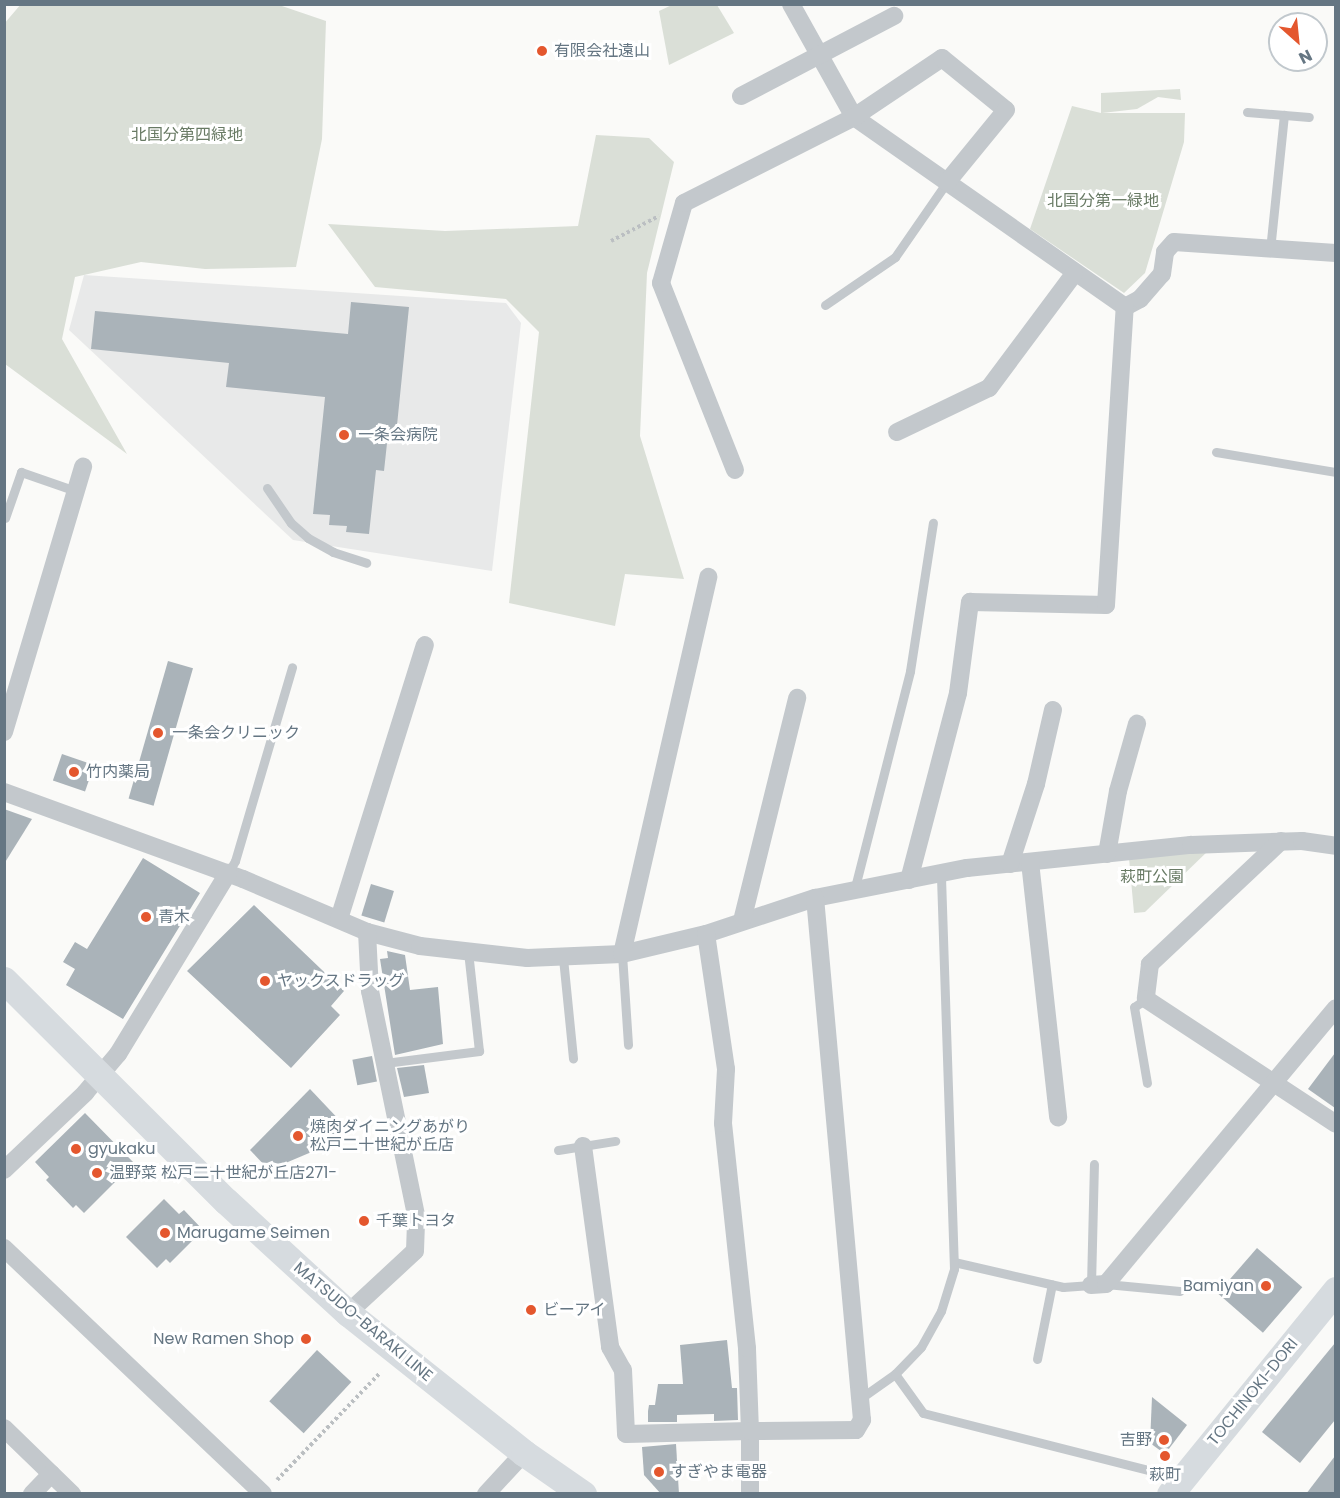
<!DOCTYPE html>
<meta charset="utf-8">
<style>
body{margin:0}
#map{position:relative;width:1340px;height:1498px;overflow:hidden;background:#fafaf8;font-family:Poppins,"Noto Sans JP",sans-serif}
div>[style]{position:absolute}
.built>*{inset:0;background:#e8e9e9}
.green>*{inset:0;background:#dadfd7}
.building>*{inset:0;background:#aab3b9;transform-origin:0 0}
.path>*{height:4px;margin-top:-2px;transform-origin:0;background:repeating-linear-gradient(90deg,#bbbfc2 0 3px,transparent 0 6px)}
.lane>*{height:9px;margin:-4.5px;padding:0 4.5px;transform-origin:4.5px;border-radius:4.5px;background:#c3c8cc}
.street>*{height:18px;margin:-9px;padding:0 9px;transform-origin:9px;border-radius:9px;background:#c3c8cc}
.secondary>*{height:27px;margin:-13.5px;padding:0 13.5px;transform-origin:13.5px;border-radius:13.5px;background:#d6dbdf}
.dots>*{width:16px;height:16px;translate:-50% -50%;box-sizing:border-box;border:3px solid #fff;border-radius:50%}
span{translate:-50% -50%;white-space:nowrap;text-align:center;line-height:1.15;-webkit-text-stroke:6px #fff;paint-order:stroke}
.poi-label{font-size:16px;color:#657683}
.left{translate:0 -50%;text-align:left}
.right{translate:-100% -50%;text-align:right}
.park-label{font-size:16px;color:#687a64}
.street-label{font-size:16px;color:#657683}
.frame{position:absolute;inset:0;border:6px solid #657683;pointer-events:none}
.north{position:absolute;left:1268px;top:12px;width:60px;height:60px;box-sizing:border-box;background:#fff;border:2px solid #c1c8cd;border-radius:50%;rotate:153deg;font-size:16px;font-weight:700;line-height:24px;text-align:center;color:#657683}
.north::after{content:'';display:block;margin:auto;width:21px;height:27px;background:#e4572e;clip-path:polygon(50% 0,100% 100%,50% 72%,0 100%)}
</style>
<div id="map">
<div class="built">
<i style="clip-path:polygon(84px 275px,506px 303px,521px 323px,492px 571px,293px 540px,69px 330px)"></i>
</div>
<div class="green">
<i style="clip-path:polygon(21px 4px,279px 5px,326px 21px,322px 139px,296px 267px,205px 269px,141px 262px,75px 277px,62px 339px,127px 454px,5px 364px,4px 24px)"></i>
<i style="clip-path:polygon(674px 4px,717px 5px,734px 33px,669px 65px,659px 11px)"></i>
<i style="clip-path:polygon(1180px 89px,1181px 100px,1158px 97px,1137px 109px,1102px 113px,1185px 113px,1184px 142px,1145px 273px,1124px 293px,1030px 229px,1072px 106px,1101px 113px,1101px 93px)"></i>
<i style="clip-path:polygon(596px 135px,649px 138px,674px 162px,647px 273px,640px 436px,684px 579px,625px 574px,615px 626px,509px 603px,539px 332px,506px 299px,375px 287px,328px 224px,445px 231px,578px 226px)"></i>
<i style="clip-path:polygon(1210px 849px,1145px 912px,1134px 913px,1129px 858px)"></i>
</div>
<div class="building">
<i style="clip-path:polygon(351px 302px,409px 307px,396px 435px,388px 434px,384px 471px,376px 470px,369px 534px,346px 532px,347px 526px,329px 525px,330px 515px,313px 514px,325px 397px,226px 387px,229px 363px,91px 349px,95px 311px,348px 334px)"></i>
<i style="left:168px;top:661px;width:26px;height:143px;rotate:16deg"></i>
<i style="left:62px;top:754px;width:34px;height:28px;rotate:19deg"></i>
<i style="clip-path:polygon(4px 809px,32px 819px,4px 864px)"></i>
<i style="clip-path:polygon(143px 858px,200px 893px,123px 1019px,66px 985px,75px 969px,63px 962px,75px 942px,87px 949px)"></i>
<i style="left:371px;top:884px;width:24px;height:33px;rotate:17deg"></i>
<i style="clip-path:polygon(254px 905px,344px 991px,331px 1006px,340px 1015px,291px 1068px,187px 971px)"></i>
<i style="clip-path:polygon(387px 951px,405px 955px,410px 990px,438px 987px,443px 1044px,395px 1055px,380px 959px,388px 958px)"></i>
<i style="clip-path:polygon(1335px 1053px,1335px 1108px,1308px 1089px)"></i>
<i style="left:372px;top:1056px;width:26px;height:20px;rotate:79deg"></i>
<i style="clip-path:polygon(424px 1065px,429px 1093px,404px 1097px,397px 1068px)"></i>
<i style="clip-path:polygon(310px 1089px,344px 1125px,321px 1148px,269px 1170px,250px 1150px)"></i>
<i style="clip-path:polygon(85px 1113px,134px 1163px,84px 1213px,76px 1205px,73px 1208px,46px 1180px,49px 1177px,35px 1162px)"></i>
<i style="clip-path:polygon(164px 1199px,179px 1214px,184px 1210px,203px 1230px,170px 1263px,166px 1259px,157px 1268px,126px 1237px)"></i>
<i style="left:1257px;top:1248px;width:60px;height:60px;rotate:41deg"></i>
<i style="clip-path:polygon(727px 1340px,732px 1388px,737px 1388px,738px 1420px,714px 1421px,714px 1414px,677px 1415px,677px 1422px,648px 1422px,648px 1411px,649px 1405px,655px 1405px,658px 1384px,683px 1384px,680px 1345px)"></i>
<i style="clip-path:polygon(1335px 1343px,1335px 1420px,1300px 1463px,1262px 1432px)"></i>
<i style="left:317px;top:1350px;width:47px;height:70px;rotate:43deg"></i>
<i style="clip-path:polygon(1152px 1397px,1187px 1425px,1165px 1454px,1150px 1443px)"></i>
<i style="clip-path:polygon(676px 1444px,679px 1494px,661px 1494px,644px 1475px,642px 1447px)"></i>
<i style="clip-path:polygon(1335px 1456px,1335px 1494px,1306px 1494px)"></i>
</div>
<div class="path">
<i style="left:611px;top:241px;width:54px;rotate:-27.5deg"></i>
<i style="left:277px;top:1480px;width:150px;rotate:-46.1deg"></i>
</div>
<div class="lane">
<i style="left:1247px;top:112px;width:62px;rotate:4.6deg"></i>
<i style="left:1270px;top:250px;width:136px;rotate:-84.1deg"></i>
<i style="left:825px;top:305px;width:85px;rotate:-34.4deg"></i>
<i style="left:895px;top:257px;width:91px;rotate:-55.3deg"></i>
<i style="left:1216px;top:452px;width:122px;rotate:9.5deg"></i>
<i style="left:267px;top:488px;width:42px;rotate:55.6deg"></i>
<i style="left:291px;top:523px;width:23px;rotate:41deg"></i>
<i style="left:308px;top:538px;width:29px;rotate:29deg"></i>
<i style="left:333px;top:552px;width:35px;rotate:18deg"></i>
<i style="left:5px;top:518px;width:49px;rotate:-70.8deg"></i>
<i style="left:21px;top:472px;width:58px;rotate:19.1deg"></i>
<i style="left:228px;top:873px;width:14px;rotate:-60deg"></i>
<i style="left:235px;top:861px;width:202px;rotate:-73.6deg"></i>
<i style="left:854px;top:891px;width:227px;rotate:-75.7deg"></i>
<i style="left:910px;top:671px;width:150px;rotate:-81.2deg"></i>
<i style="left:622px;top:954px;width:91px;rotate:86.2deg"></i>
<i style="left:563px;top:958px;width:101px;rotate:84.3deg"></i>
<i style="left:1146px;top:999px;width:14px;rotate:146deg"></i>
<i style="left:1134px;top:1007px;width:77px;rotate:80.3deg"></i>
<i style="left:385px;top:1063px;width:95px;rotate:-7.3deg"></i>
<i style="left:479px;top:1051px;width:101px;rotate:-96.3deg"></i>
<i style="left:558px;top:1150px;width:58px;rotate:-9deg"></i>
<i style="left:954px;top:1262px;width:112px;rotate:12.9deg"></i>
<i style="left:1063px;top:1287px;width:28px;rotate:-4deg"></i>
<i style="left:1091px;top:1285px;width:121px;rotate:-88.6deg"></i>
<i style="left:1106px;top:1284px;width:74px;rotate:5.4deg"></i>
<i style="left:1037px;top:1359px;width:76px;rotate:-78.7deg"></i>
<i style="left:895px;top:1374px;width:48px;rotate:54.3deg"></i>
<i style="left:923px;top:1413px;width:244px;rotate:14.2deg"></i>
<i style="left:861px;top:1398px;width:42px;rotate:-35.2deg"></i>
<i style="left:895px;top:1374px;width:37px;rotate:-46deg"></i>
<i style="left:921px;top:1347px;width:41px;rotate:-60.9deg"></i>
<i style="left:941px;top:1311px;width:44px;rotate:-72.8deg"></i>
<i style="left:954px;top:1269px;width:395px;rotate:-91.9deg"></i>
</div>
<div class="street">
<i style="left:791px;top:4px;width:129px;rotate:60.9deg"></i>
<i style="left:854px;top:117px;width:331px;rotate:35deg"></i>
<i style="left:1125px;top:307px;width:17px;rotate:-28deg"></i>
<i style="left:1140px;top:299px;width:33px;rotate:-49deg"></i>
<i style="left:1162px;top:274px;width:22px;rotate:-82deg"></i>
<i style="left:1165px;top:252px;width:13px;rotate:-48deg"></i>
<i style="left:1174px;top:242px;width:162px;rotate:3.9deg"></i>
<i style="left:741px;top:96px;width:173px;rotate:-27.6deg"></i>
<i style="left:897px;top:432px;width:102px;rotate:-25.6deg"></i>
<i style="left:989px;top:388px;width:142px;rotate:-53.3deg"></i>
<i style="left:735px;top:470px;width:201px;rotate:-111.6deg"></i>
<i style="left:661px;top:283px;width:83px;rotate:-74deg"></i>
<i style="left:684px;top:203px;width:191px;rotate:-26.8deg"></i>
<i style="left:854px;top:117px;width:106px;rotate:-33.8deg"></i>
<i style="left:942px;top:58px;width:82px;rotate:39.1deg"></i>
<i style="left:1006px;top:110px;width:93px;rotate:129.3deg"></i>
<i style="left:4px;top:732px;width:277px;rotate:-73.4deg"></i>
<i style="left:4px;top:792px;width:254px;rotate:20deg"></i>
<i style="left:243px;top:879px;width:135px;rotate:23.1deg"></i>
<i style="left:367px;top:932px;width:55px;rotate:14.8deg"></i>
<i style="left:420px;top:946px;width:108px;rotate:6.4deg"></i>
<i style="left:527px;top:958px;width:95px;rotate:-2.4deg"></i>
<i style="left:622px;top:954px;width:86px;rotate:-13.4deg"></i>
<i style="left:706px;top:934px;width:115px;rotate:-18.3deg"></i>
<i style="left:815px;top:898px;width:155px;rotate:-11.2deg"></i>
<i style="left:967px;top:868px;width:225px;rotate:-5.9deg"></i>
<i style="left:1191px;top:845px;width:111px;rotate:-2.1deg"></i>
<i style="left:1302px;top:841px;width:34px;rotate:8deg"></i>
<i style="left:1281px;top:841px;width:180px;rotate:136.8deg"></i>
<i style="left:1150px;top:964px;width:35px;rotate:97deg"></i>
<i style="left:1146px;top:999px;width:227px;rotate:33.3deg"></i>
<i style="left:1107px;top:854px;width:64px;rotate:-80.1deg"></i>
<i style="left:1118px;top:791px;width:70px;rotate:-74.2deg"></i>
<i style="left:1030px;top:862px;width:257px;rotate:83.7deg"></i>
<i style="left:1010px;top:864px;width:84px;rotate:-72deg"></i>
<i style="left:1036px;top:784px;width:76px;rotate:-77.1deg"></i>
<i style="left:909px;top:880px;width:193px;rotate:-75.3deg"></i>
<i style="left:958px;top:693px;width:92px;rotate:-82.5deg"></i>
<i style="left:970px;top:602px;width:136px;rotate:1.3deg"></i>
<i style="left:1106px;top:605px;width:299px;rotate:-86.4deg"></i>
<i style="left:339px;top:919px;width:287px;rotate:-72.6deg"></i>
<i style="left:742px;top:921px;width:230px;rotate:-76.1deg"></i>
<i style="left:622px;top:954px;width:387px;rotate:-77.1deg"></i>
<i style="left:583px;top:1146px;width:203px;rotate:82.3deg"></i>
<i style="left:610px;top:1347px;width:26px;rotate:61deg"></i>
<i style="left:623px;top:1370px;width:64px;rotate:87.3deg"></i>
<i style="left:626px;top:1434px;width:124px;rotate:-1.4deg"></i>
<i style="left:750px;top:1431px;width:83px;rotate:-92.1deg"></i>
<i style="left:747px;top:1348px;width:226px;rotate:-96.1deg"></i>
<i style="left:723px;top:1123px;width:54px;rotate:-86.8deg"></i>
<i style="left:726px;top:1069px;width:136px;rotate:-98.4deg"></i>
<i style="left:4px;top:1170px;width:112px;rotate:-43.5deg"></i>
<i style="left:85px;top:1093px;width:51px;rotate:-49.8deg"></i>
<i style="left:118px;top:1054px;width:212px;rotate:-58.7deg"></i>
<i style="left:4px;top:1248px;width:357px;rotate:43.5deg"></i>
<i style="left:1091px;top:1285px;width:15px;rotate:-4deg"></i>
<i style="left:1106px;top:1284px;width:359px;rotate:-50.2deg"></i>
<i style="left:348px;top:1313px;width:91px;rotate:-42.8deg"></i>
<i style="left:415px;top:1251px;width:36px;rotate:-88deg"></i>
<i style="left:416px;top:1215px;width:229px;rotate:-101.6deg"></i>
<i style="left:370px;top:991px;width:59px;rotate:-92.9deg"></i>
<i style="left:4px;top:1428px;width:95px;rotate:44.1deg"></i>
<i style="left:32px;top:1494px;width:28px;rotate:-46deg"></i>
<i style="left:486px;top:1494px;width:56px;rotate:-47.2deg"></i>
<i style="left:750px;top:1494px;width:63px;rotate:-90deg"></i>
<i style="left:750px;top:1431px;width:106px;rotate:-0.5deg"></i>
<i style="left:856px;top:1430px;width:12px;rotate:-59deg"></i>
<i style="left:862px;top:1420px;width:524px;rotate:-95.14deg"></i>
</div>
<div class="secondary">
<i style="left:4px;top:980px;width:313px;rotate:44.9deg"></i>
<i style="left:226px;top:1201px;width:166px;rotate:42.6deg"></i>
<i style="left:348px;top:1313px;width:225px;rotate:38.5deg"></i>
<i style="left:524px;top:1453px;width:72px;rotate:34.8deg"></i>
<i style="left:1170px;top:1494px;width:263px;rotate:-50.9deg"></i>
</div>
<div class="dots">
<i style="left:542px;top:51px;background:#e4572e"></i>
<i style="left:344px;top:435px;background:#e4572e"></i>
<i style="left:158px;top:733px;background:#e4572e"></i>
<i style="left:74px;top:772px;background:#e4572e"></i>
<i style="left:146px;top:917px;background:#e4572e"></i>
<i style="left:265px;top:981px;background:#e4572e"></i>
<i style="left:298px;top:1136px;background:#e4572e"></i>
<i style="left:76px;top:1149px;background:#e4572e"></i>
<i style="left:97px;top:1173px;background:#e4572e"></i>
<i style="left:364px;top:1221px;background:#e4572e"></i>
<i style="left:165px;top:1233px;background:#e4572e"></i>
<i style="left:1266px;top:1286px;background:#e4572e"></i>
<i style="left:531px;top:1310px;background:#e4572e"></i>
<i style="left:306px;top:1339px;background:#e4572e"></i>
<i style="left:1164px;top:1440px;background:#e4572e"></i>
<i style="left:1165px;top:1456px;background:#e4572e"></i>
<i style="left:659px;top:1472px;background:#e4572e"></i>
</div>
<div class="poi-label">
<span class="left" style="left:554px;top:51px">有限会社遠山</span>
<span class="left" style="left:358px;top:435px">一条会病院</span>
<span class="left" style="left:172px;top:733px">一条会クリニック</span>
<span class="left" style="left:86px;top:772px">竹内薬局</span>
<span class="left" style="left:158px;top:917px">青木</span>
<span class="left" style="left:277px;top:981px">ヤックスドラッグ</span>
<span class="left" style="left:310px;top:1136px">焼肉ダイニングあがり<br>松戸二十世紀が丘店</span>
<span class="left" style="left:88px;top:1149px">gyukaku</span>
<span class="left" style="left:109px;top:1173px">温野菜 松戸二十世紀が丘店271-</span>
<span class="left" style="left:376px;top:1221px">千葉トヨタ</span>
<span class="left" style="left:177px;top:1233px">Marugame Seimen</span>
<span class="right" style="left:1254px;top:1286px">Bamiyan</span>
<span class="left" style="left:543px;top:1310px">ビーアイ</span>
<span class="right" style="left:294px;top:1339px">New Ramen Shop</span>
<span class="right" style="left:1152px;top:1440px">吉野</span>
<span class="left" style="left:671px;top:1472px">すぎやま電器</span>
<span style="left:1165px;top:1475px">萩町</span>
</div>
<div class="park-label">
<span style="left:187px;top:135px">北国分第四緑地</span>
<span style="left:1103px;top:201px">北国分第一緑地</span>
<span style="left:1152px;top:877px">萩町公園</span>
</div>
<div class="street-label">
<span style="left:363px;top:1322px;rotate:40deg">MATSUDO-BARAKI LINE</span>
<span style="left:1253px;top:1392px;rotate:-51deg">TOCHINOKI-DORI</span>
</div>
<div class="frame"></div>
<div class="north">N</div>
</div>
